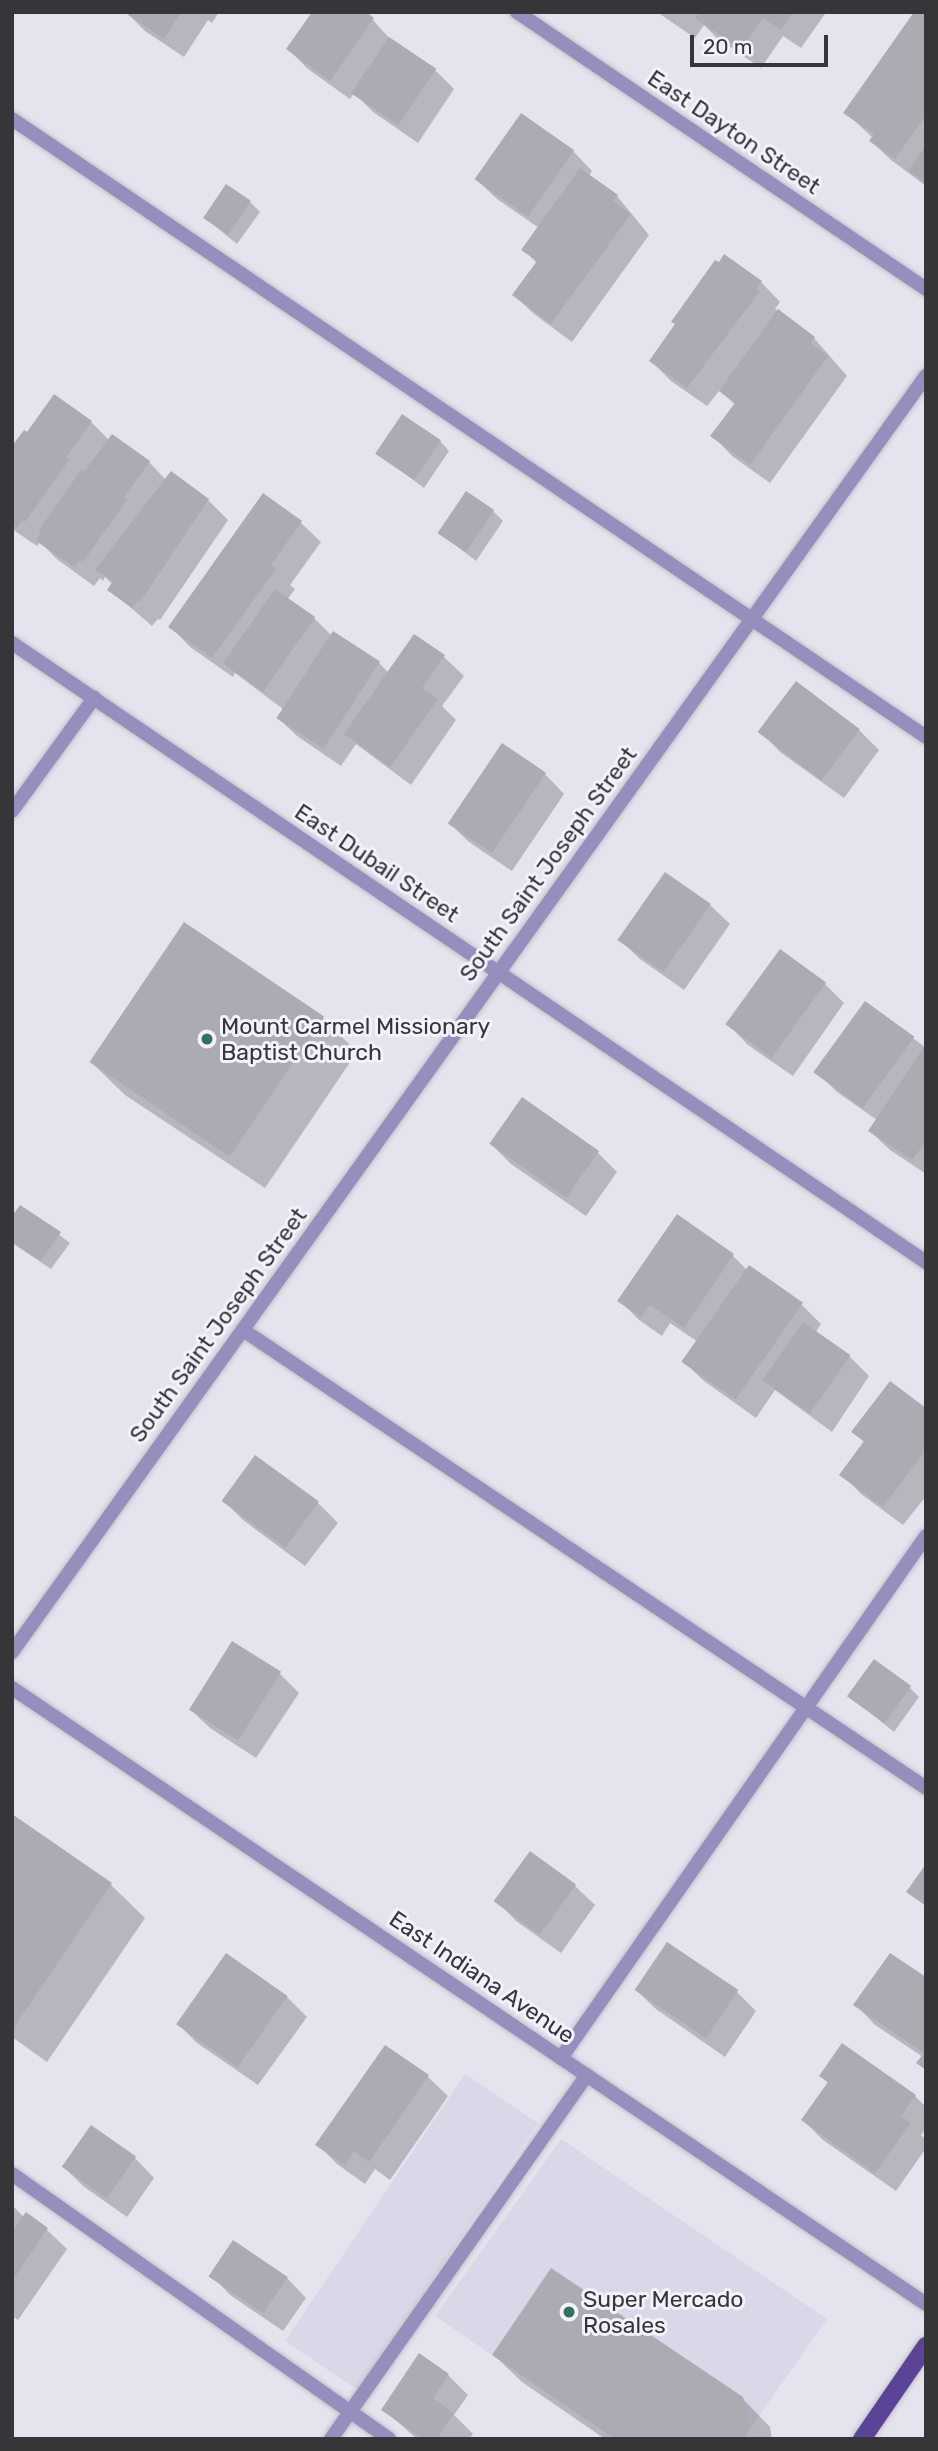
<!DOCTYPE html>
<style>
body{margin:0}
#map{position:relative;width:938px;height:2451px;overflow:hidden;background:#e5e4ee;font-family:Rubik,sans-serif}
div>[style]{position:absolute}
.built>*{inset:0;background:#dad7e8;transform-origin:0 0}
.shadow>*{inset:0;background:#0003}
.building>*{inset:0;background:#acaab3;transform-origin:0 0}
.roads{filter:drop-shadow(0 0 2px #c2c1ca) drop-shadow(0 0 2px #c2c1ca)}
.service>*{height:14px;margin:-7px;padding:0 7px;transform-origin:7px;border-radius:7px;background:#988ebe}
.minor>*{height:14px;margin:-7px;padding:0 7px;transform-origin:7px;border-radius:7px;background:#988ebe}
.tertiary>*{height:14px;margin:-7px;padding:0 7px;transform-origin:7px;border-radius:7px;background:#988ebe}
.primary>*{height:18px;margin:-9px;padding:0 9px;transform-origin:9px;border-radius:9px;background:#5b4396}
.dots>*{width:19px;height:19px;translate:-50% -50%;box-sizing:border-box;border:4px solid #f3f1fb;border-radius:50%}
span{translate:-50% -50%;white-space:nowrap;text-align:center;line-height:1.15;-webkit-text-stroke:6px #f3f1fb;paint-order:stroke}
.street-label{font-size:23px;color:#363639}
.poi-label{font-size:23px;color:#363639}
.left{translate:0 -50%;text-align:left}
.frame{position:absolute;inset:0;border:14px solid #363639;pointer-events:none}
.scale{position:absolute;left:690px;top:35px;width:138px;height:32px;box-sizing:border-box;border:4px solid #363639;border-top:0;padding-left:9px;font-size:21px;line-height:24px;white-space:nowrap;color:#363639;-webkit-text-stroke:5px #f3f1fb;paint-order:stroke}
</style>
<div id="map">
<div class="built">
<i style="left:465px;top:2074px;width:88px;height:322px;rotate:34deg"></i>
<i style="clip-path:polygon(561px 2139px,827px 2319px,743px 2439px,615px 2439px,435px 2316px)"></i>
</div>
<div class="shadow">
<i style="clip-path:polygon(126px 12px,219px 12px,212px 23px,208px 20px,184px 57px,145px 31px)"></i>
<i style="clip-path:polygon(657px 12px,824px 12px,825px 14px,801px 48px,783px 36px,761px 68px,717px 38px,704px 25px,695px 38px)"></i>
<i style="clip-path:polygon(926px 12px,926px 186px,891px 160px,871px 141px,873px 138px,845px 112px)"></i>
<i style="clip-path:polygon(372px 19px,391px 40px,435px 70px,454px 89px,418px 143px,373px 112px,354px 93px,350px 99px,308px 69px,288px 49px)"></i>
<i style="clip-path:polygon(573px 151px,592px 171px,589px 176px,617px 196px,649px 235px,572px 342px,534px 314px,514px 295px,537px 263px,523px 249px,539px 228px,497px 199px,477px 180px)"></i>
<i style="clip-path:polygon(250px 202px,260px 212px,237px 244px,205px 218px)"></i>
<i style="clip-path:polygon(761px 282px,780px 302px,775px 309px,814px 338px,847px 376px,770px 483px,732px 456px,713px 436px,735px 405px,720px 390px,707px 406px,671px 381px,651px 361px,676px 325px,673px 322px)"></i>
<i style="clip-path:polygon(91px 422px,109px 440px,149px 462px,166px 480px,208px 500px,228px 520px,160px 620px,158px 619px,152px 626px,109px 589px,113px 585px,105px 577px,103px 581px,100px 578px,94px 586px,58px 560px,40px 542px,37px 546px,12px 529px,12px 449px,28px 434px)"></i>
<i style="clip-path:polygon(440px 441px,449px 451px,424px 488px,377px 453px)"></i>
<i style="clip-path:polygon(263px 496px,301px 523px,321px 542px,290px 585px,295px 589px,287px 600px,314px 618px,332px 636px,379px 663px,389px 673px,415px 636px,444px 657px,464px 676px,442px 706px,456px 720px,411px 785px,356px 744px,341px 766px,297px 736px,277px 717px,283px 709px,235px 673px,233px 677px,190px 647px,171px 627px)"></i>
<i style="clip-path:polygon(493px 511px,503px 521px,476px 561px,440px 533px)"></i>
<i style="clip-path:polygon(797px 684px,859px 730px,879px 750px,844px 798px,780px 752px,761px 732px)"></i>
<i style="clip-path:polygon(545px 774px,564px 794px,512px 871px,469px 842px,449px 823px)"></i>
<i style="clip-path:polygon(710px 905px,730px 924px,684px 990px,640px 959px,620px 940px)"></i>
<i style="clip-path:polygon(184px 924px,323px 1018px,357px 1052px,265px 1188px,125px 1095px,91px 1062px)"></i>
<i style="clip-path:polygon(825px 984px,844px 1003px,793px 1076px,748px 1045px,729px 1025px)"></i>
<i style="clip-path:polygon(913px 1038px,926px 1048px,926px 1174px,890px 1150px,870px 1131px,877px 1120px,837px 1092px,817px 1072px)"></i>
<i style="clip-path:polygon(491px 1144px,598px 1153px,617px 1172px,586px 1216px,511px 1164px)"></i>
<i style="clip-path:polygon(21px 1207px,70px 1243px,51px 1269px,12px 1243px,12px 1219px)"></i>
<i style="clip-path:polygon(677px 1217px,733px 1256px,748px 1271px,802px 1305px,821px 1324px,815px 1333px,850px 1357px,869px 1376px,832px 1432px,775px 1390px,756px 1418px,704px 1381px,684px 1362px,698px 1342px,670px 1323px,662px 1336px,639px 1320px,620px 1301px)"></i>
<i style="clip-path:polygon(926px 1410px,926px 1496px,903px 1525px,861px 1494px,842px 1474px,865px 1443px,854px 1432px)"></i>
<i style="clip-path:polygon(256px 1458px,318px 1503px,338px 1523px,305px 1566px,243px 1520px,224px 1501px)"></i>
<i style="clip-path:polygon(280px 1674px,299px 1693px,256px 1758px,210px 1728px,190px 1709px)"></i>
<i style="clip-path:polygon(910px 1688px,919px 1697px,894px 1732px,849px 1695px)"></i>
<i style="clip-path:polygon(14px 1817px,111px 1885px,145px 1918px,47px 2062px,12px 2037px)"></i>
<i style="clip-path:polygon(530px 1854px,575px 1886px,595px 1905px,561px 1953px,516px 1921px,497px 1901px)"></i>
<i style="clip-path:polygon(667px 1944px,737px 1992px,756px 2011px,725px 2057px,656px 2009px,636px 1990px)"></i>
<i style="clip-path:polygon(226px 1955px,287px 1997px,307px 2017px,258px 2085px,197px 2043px,178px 2024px)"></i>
<i style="clip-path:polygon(926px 1980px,926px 2070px,919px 2063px,923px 2057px,875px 2025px,856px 2005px)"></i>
<i style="clip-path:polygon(385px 2047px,428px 2077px,448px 2096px,390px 2180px,375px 2169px,365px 2184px,337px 2164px,318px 2145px)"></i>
<i style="clip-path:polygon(821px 2076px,915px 2096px,926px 2107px,926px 2128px,921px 2135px,926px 2140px,926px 2148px,896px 2191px,823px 2140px,803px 2120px,829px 2084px)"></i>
<i style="clip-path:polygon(135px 2158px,154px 2178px,127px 2217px,83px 2186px,64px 2167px)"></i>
<i style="clip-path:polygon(12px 2205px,25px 2218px,26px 2215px,47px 2230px,67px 2249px,18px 2320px,12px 2316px)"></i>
<i style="clip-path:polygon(211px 2275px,287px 2278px,306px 2298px,283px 2331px,230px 2295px)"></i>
<i style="clip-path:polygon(494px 2355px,742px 2398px,770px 2427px,772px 2439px,605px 2439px,522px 2382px)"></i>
<i style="clip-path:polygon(420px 2356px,448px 2375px,468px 2395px,454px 2415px,473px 2434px,469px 2439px,417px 2439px,383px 2409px)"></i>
</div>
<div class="building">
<i style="clip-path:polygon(124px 12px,181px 12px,164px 39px)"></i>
<i style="clip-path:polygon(312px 12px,366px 12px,374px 18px,330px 81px,286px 49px)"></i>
<i style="clip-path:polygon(700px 12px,793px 12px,781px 30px,763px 18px,741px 50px,695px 18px)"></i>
<i style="clip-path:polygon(914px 12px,926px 12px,926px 115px,895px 159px,869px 141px,874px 134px,843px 113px)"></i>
<i style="left:389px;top:37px;width:57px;height:68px;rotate:34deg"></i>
<i style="left:521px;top:113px;width:65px;height:81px;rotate:35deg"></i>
<i style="clip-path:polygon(926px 145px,926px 183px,908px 171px)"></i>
<i style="clip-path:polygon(580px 168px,618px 195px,613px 201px,631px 214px,551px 324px,512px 295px,537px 261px,521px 250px)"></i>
<i style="left:226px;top:184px;width:30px;height:41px;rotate:34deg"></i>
<i style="clip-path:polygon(724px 254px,762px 281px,756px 289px,760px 291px,687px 388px,649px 361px,675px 324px,671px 322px,715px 260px,719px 262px)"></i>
<i style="clip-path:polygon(778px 309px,815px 337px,811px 343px,828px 356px,750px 465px,710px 436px,735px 403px,719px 391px)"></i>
<i style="clip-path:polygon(54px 394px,92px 421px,66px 457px,69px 460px,25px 522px,22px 520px,17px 528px,12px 524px,12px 446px,24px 430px,27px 432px)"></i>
<i style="left:402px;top:414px;width:47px;height:48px;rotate:34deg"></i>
<i style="clip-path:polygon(112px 434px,150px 461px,124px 497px,127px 500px,83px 562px,80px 560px,74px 567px,36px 541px,41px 532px,39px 530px,81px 470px,85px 471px)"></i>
<i style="clip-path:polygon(171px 471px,209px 499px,140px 602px,138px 600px,132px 608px,107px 590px,113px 581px,95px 570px)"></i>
<i style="left:466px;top:491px;width:34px;height:51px;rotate:34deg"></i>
<i style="clip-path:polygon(263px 493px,302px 521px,271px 565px,276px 569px,212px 658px,168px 627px)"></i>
<i style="left:275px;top:589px;width:49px;height:91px;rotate:35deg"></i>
<i style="left:333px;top:631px;width:56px;height:104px;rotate:33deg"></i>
<i style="clip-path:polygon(414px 634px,445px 655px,422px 688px,438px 699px,390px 767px,344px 734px)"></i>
<i style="left:796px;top:681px;width:80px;height:64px;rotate:37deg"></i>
<i style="left:502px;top:743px;width:53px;height:97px;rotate:34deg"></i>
<i style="left:665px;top:872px;width:56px;height:83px;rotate:35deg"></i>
<i style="left:184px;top:922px;width:169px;height:169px;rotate:34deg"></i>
<i style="left:780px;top:949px;width:57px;height:93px;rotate:36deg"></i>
<i style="left:865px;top:1001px;width:61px;height:88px;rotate:36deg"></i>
<i style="clip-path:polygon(926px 1044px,926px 1141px,912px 1160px,868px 1131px)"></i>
<i style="left:522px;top:1097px;width:94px;height:57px;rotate:35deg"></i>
<i style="clip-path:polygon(20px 1205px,61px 1232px,41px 1261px,12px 1242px,12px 1216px)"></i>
<i style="clip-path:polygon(677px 1214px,734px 1254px,684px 1328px,650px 1305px,641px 1317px,617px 1301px)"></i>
<i style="left:749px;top:1265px;width:66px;height:118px;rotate:35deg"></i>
<i style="left:803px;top:1322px;width:58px;height:71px;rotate:35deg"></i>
<i style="clip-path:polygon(890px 1381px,926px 1408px,926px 1450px,883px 1507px,839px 1475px,864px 1441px,851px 1432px)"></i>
<i style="left:255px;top:1455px;width:79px;height:57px;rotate:36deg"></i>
<i style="left:232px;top:1641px;width:58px;height:81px;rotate:32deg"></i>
<i style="left:874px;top:1659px;width:46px;height:46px;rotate:36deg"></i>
<i style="clip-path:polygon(12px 1814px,112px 1883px,12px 2030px)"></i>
<i style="left:530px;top:1851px;width:57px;height:62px;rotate:36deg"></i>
<i style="clip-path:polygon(926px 1864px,926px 1906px,906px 1892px)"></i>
<i style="left:667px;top:1942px;width:86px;height:58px;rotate:34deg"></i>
<i style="left:226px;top:1953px;width:75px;height:87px;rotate:35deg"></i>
<i style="clip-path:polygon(890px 1953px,926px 1977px,926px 2070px,916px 2063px,924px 2053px,853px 2005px)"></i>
<i style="clip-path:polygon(842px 2043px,916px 2095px,901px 2116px,911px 2123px,875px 2173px,801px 2120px,828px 2082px,819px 2076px)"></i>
<i style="clip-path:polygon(385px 2045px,429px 2075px,369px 2162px,354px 2151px,345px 2165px,315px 2145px)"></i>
<i style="left:91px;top:2125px;width:55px;height:51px;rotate:35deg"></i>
<i style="clip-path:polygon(26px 2212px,48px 2228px,12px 2281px,12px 2232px)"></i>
<i style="left:233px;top:2240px;width:66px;height:44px;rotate:34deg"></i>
<i style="clip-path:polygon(551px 2268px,743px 2397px,750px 2429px,743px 2439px,615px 2439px,492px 2355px)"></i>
<i style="clip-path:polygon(419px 2353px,449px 2374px,433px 2398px,454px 2413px,437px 2439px,423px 2439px,381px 2410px)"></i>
</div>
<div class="roads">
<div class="service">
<i style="left:12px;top:119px;width:1103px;rotate:34.06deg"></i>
<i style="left:12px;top:811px;width:140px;rotate:-54deg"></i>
<i style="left:243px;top:1330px;width:822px;rotate:33.84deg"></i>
<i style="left:561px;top:2058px;width:637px;rotate:-55.04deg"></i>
<i style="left:12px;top:2174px;width:461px;rotate:35.1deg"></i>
<i style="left:331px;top:2439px;width:445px;rotate:-54.9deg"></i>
</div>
<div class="minor">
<i style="left:517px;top:12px;width:494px;rotate:34.1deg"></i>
<i style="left:12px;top:643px;width:1104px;rotate:34.11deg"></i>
<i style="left:12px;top:1652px;width:1570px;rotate:-54.39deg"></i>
</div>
<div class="tertiary">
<i style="left:12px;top:1688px;width:1102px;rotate:33.98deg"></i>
</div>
<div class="primary">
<i style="left:862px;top:2439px;width:113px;rotate:-55.5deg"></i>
</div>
</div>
<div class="dots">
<i style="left:207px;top:1039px;background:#36715b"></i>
<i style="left:569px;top:2312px;background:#36715b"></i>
</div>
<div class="street-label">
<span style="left:734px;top:132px;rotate:34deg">East Dayton Street</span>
<span style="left:377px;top:863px;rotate:34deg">East Dubail Street</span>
<span style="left:548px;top:864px;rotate:-54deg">South Saint Joseph Street</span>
<span style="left:218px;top:1325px;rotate:-54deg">South Saint Joseph Street</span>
<span style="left:482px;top:1977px;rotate:34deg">East Indiana Avenue</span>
</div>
<div class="poi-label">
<span class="left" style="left:221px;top:1039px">Mount Carmel Missionary<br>Baptist Church</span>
<span class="left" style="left:583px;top:2312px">Super Mercado<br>Rosales</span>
</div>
<div class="frame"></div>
<div class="scale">20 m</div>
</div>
